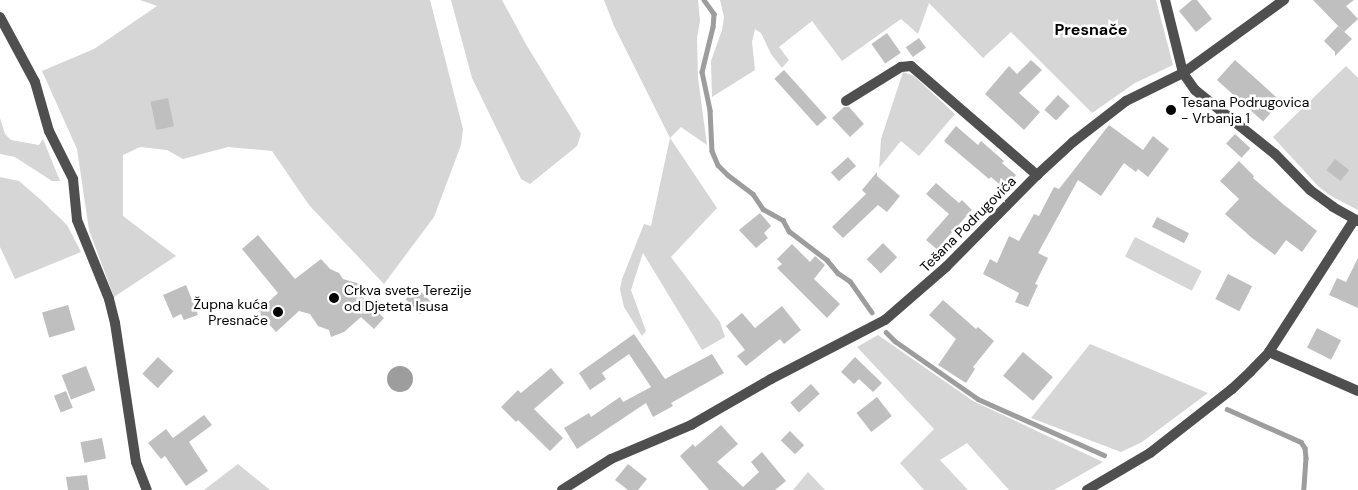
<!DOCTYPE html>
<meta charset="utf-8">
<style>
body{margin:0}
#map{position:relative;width:1358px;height:490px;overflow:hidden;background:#fff;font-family:"DM Sans",sans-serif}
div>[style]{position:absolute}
.green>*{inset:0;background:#d6d6d6;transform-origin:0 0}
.water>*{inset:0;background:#9d9d9d}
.round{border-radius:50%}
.stream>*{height:4.5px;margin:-2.25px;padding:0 2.25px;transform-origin:2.25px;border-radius:2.25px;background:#9d9d9d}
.building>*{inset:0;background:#bfbfbf;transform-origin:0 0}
.minor>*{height:10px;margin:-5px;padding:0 5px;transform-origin:5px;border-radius:5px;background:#4f4f4f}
.tertiary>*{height:10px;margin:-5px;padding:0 5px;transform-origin:5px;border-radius:5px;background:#4f4f4f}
.dots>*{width:14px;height:14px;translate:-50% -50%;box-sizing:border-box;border:2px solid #fff;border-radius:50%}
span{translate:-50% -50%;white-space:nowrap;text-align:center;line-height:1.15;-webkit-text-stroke:5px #fff;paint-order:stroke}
.poi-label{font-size:14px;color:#000}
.left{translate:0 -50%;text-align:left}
.right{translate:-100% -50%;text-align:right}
.street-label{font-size:14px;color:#000}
.quarter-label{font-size:16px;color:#000;font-weight:700}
</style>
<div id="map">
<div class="green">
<i style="clip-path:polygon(140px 0,430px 0,463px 129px,461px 145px,434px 217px,384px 284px,309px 205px,272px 151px,228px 147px,183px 159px,167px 150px,140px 147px,123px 155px,123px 216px,176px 256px,114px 297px,89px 230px,77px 149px,42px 71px,94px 49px,157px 6px)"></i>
<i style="clip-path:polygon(451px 0,502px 0,527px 46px,581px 134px,577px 146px,530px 184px,521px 179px,472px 78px)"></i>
<i style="clip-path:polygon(604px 0,698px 0,700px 21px,697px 38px,698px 78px,707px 145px,681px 127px,670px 138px,717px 208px,671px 257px,720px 322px,725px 337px,702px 350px,643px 253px,631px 290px,646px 331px,642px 336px,624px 307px,620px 289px,622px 279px,644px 224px,651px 226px,670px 138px,614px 26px)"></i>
<i style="clip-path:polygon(720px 0,1156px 0,1173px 65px,1135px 83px,1092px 113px,1011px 32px,983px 58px,929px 3px,918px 34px,901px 19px,842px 61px,812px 21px,779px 47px,789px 60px,782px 68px,771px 54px,761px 33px,755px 29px,752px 42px,755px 70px,712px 97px,711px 61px,722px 30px,724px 17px)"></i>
<i style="clip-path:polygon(1346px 66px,1358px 78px,1358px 210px,1331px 196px,1319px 187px,1273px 137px)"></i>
<i style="clip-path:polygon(903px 72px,914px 76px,955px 114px,919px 156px,901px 141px,879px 168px,881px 139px)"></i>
<i style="clip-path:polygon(0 118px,5px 134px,11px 140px,39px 145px,43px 139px,60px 181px,52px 181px,15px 157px,0 154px)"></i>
<i style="clip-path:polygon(0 177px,19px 181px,41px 200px,67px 225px,81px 252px,15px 279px,0 247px)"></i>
<i style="left:1135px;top:237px;width:75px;height:22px;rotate:27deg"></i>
<i style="clip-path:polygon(878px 335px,973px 401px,1103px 462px,1054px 490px,1009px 490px,967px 443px,940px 460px,968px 490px,924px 490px,900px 463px,934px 429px,857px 347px)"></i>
<i style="clip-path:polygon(1090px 344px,1208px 393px,1142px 442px,1121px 452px,1031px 418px)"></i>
<i style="clip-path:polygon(238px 464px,270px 490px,204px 490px)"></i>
<i style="clip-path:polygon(808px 472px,825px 490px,793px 490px)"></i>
</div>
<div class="water">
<i class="round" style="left:387px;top:366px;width:26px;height:26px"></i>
</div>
<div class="stream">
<i style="left:704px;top:0;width:17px;rotate:54deg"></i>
<i style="left:714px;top:14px;width:13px;rotate:94deg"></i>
<i style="left:713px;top:27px;width:46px;rotate:103.7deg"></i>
<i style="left:702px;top:72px;width:39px;rotate:78deg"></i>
<i style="left:710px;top:110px;width:41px;rotate:87.2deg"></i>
<i style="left:712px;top:151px;width:15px;rotate:67deg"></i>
<i style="left:718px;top:165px;width:14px;rotate:45deg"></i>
<i style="left:728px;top:175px;width:31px;rotate:37deg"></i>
<i style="left:753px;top:194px;width:18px;rotate:56deg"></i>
<i style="left:763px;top:209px;width:23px;rotate:29deg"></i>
<i style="left:783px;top:220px;width:13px;rotate:61deg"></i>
<i style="left:789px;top:231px;width:48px;rotate:37.3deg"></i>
<i style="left:827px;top:260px;width:17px;rotate:50deg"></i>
<i style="left:838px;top:273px;width:14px;rotate:34deg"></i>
<i style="left:850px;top:281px;width:38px;rotate:55deg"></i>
<i style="left:886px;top:332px;width:13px;rotate:45deg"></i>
<i style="left:895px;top:341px;width:101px;rotate:34.9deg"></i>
<i style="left:978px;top:399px;width:138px;rotate:24deg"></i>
<i style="left:1227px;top:409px;width:81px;rotate:24deg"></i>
<i style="left:1301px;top:442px;width:7px;rotate:56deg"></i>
<i style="left:1305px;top:448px;width:10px;rotate:84deg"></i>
<i style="left:1306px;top:458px;width:32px;rotate:94deg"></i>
</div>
<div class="building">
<i style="clip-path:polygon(1192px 0,1197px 0,1212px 19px,1196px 32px,1179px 11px)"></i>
<i style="clip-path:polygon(1313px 0,1354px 0,1346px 6px,1358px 19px,1344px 32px)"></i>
<i style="clip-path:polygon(1338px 26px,1352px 39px,1335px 56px,1335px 52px,1324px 41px)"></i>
<i style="left:887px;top:33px;width:24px;height:19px;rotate:55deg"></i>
<i style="left:919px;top:38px;width:12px;height:16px;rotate:55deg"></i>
<i style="clip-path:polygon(1031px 60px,1042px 70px,1019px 93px,1040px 112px,1024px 130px,985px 94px,1009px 66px,1017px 74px)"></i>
<i style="left:1235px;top:60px;width:62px;height:27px;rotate:42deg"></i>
<i style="left:784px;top:70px;width:64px;height:13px;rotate:48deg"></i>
<i style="left:1058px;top:95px;width:16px;height:20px;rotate:43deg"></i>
<i style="left:168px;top:98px;width:29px;height:18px;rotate:78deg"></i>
<i style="clip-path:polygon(844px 107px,849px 107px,864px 124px,850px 137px,832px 118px)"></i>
<i style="clip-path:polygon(1109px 125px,1143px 150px,1153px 136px,1169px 149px,1148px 177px,1138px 169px,1136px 172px,1124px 163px,1101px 196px,1078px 180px,1038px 253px,1048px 258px,1035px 284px,1038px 285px,1028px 307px,1015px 302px,1019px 293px,983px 274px,990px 259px,997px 263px,1009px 236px,1019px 241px,1034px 214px,1039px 216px,1054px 187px,1059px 189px)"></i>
<i style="clip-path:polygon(956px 126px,978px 145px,981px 141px,1004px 161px,1002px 163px,1016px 175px,1005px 189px,991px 177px,989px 179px,944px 141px)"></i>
<i style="left:1235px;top:134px;width:21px;height:13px;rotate:43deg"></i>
<i style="left:848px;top:157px;width:12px;height:23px;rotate:48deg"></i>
<i style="left:1335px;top:159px;width:18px;height:14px;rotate:38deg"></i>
<i style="clip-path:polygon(1239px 161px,1254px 176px,1253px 178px,1283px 204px,1317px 231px,1302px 252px,1286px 240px,1275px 255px,1252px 238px,1225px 214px,1239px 199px,1220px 181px)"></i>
<i style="clip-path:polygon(877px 172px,877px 176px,900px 196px,887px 212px,878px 205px,843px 238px,832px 227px,866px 194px,862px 190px)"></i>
<i style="clip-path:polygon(936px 183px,959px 203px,962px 200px,972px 210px,944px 241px,947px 243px,939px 251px,926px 240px,949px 214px,926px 194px)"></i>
<i style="clip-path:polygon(760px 213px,771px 226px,764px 233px,768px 238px,756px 248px,739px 230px)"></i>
<i style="left:1157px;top:217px;width:36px;height:11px;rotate:27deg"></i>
<i style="clip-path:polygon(258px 235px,295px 279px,321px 259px,330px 269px,339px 273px,343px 279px,357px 283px,361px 287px,364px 299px,384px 318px,374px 329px,361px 317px,344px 332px,331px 337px,329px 330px,318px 326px,310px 314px,299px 311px,276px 332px,258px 312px,278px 293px,242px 249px)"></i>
<i style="left:883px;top:243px;width:20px;height:23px;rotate:45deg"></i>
<i style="clip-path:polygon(792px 244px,810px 262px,815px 256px,825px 265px,814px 279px,840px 304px,827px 318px,777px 268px,782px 264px,777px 259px)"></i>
<i style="clip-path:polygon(1358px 258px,1358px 308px,1329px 295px,1337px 278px,1346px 282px)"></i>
<i style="left:1228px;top:274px;width:27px;height:28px;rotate:27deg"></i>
<i style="clip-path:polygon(186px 285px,198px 315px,184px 320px,181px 314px,173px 318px,163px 295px)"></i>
<i style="left:417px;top:288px;width:21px;height:16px;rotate:45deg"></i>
<i style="clip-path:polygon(943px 300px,976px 329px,978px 327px,994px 341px,973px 367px,975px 369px,966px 383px,938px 365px,956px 339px,929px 315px)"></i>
<i style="left:68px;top:305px;width:26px;height:27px;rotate:74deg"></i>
<i style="clip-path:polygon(782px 306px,801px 330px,784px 344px,780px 339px,746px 366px,737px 356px,745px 350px,726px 326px,742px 313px,755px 328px)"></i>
<i style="left:1317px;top:328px;width:27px;height:22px;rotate:27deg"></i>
<i style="clip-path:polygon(634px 334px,665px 379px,712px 354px,724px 373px,671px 403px,673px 406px,653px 417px,646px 403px,577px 449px,564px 428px,589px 413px,591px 417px,620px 397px,623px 402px,651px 387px,629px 354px,602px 373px,606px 379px,590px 390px,579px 373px)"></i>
<i style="left:1023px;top:352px;width:39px;height:31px;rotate:40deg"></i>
<i style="left:158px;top:357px;width:21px;height:23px;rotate:43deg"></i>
<i style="clip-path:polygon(855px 357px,882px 383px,873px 392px,859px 379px,854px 384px,841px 372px)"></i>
<i style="left:86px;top:366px;width:26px;height:26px;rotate:69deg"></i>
<i style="clip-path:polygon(551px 368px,564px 383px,534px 409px,563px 438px,550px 451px,518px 420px,516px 422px,501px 407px,518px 390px,521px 393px)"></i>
<i style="left:811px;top:384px;width:13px;height:28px;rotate:48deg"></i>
<i style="left:66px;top:391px;width:18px;height:13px;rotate:68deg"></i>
<i style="left:877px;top:397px;width:24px;height:26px;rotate:52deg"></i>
<i style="clip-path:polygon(204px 415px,212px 425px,189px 442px,208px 471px,186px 486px,165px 456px,161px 459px,148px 443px,166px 429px,173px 438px)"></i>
<i style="clip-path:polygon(721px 425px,738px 444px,717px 462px,743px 487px,759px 472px,751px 462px,762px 452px,786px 481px,775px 490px,709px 490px,680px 456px,693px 444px,695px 447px)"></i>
<i style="left:790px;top:431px;width:20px;height:13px;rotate:45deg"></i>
<i style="left:102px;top:438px;width:21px;height:22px;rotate:79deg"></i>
<i style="clip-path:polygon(628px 464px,647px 479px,638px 490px,628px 490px,615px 480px)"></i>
<i style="clip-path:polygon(87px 475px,89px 490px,68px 490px,66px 477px)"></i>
</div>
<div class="minor">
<i style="left:1165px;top:0;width:75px;rotate:76.1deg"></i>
<i style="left:0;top:17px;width:74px;rotate:61.7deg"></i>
<i style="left:35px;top:82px;width:51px;rotate:74.1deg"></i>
<i style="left:49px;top:131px;width:54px;rotate:63.4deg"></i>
<i style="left:73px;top:179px;width:41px;rotate:84.4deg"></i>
<i style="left:77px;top:220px;width:85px;rotate:67.9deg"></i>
<i style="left:109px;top:299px;width:25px;rotate:76deg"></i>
<i style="left:115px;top:323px;width:141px;rotate:81.4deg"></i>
<i style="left:136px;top:462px;width:30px;rotate:69deg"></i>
<i style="left:846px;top:101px;width:65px;rotate:-31.7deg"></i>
<i style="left:901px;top:67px;width:10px;rotate:-6deg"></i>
<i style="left:911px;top:66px;width:167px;rotate:40.9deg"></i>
<i style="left:1269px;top:352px;width:97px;rotate:23.7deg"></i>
<i style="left:1087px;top:490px;width:73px;rotate:-30.4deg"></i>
<i style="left:1150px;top:453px;width:104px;rotate:-38deg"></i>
<i style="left:1232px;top:389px;width:25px;rotate:-43deg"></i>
<i style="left:1250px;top:372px;width:28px;rotate:-46deg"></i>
<i style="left:1269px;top:352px;width:157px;rotate:-57.2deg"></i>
</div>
<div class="tertiary">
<i style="left:1183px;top:73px;width:21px;rotate:55deg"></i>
<i style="left:1195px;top:90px;width:102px;rotate:38.7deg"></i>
<i style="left:1275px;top:154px;width:50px;rotate:45.8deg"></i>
<i style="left:1310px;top:190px;width:29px;rotate:36deg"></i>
<i style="left:1333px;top:207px;width:29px;rotate:29deg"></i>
<i style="left:562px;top:490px;width:58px;rotate:-32.3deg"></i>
<i style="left:611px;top:459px;width:87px;rotate:-23deg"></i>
<i style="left:691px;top:425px;width:92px;rotate:-29.9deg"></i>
<i style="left:771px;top:379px;width:128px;rotate:-27.4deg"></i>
<i style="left:885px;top:320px;width:81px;rotate:-41deg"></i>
<i style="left:946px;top:267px;width:129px;rotate:-45.3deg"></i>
<i style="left:1037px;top:175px;width:49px;rotate:-42.5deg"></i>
<i style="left:1073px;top:142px;width:67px;rotate:-37.7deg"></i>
<i style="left:1126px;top:101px;width:64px;rotate:-26.2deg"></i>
<i style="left:1183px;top:73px;width:125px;rotate:-35.9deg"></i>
</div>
<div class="dots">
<i style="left:1171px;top:110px;background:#000"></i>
<i style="left:334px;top:298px;background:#000"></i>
<i style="left:278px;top:312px;background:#000"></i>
</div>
<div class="poi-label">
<span class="left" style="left:1181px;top:110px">Tesana Podrugovica<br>- Vrbanja 1</span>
<span class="left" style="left:344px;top:298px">Crkva svete Terezije<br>od Djeteta Isusa</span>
<span class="right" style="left:268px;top:312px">Župna kuća<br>Presnače</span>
</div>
<div class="street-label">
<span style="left:968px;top:224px;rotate:-45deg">Tešana Podrugovića</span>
</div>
<div class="quarter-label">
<span style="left:1091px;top:30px">Presnače</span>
</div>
</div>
